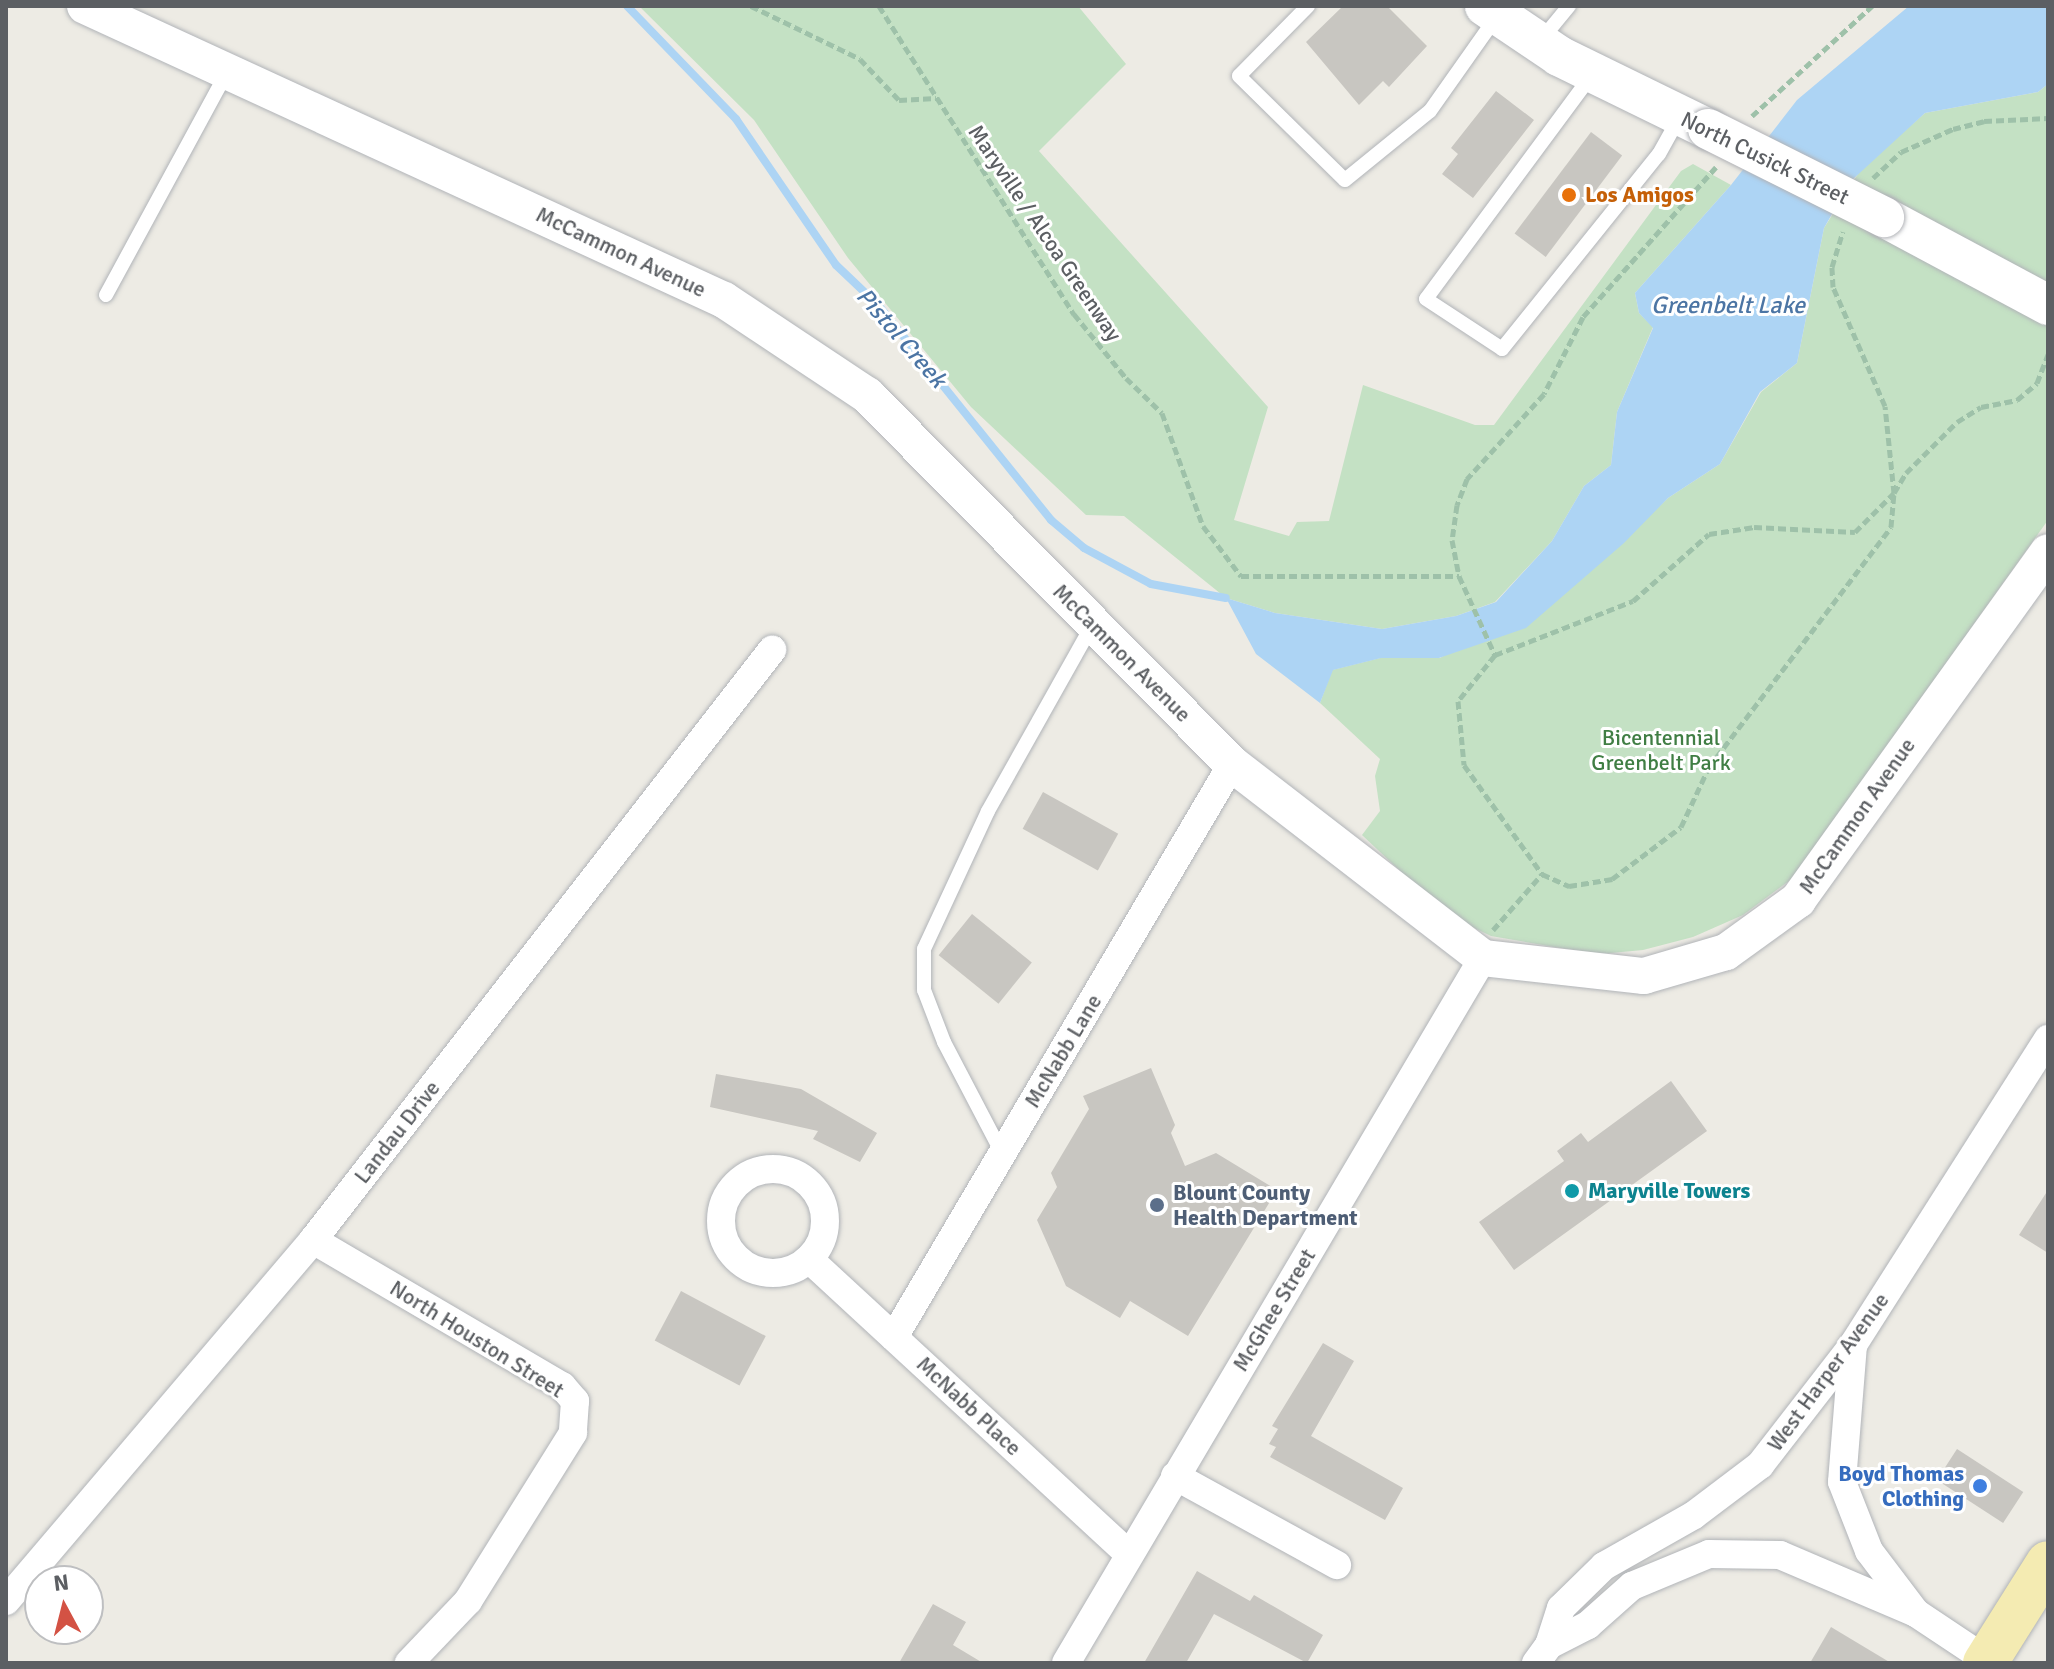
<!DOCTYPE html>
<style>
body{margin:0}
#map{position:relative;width:2054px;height:1669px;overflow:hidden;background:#edebe4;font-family:Signika,sans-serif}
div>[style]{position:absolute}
.green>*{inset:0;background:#c4e1c4}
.water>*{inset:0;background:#add4f4}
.stream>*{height:8px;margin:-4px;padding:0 4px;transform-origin:4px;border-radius:4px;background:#add4f4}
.building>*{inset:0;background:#c8c6c1;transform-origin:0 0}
.path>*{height:5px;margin-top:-2.5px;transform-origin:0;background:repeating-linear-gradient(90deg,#9ec1a9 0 8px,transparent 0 12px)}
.roads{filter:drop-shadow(0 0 2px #b1b4b8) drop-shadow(0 0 2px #b1b4b8)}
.service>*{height:14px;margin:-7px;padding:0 7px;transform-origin:7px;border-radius:7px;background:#fff}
.minor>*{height:28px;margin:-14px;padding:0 14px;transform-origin:14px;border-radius:14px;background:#fff}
.minor>.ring{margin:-14px;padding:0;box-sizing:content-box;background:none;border:28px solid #fff;border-radius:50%}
.tertiary>*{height:36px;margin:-18px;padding:0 18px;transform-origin:18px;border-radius:18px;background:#fff}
.secondary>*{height:40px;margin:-20px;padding:0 20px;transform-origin:20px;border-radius:20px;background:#fff}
.primary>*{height:44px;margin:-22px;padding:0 22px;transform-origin:22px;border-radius:22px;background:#f4ebb2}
.bridges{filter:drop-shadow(0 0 2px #b1b3b7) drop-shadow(0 0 2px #b1b3b7)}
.secondary-bridge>*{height:40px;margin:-20px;padding:0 20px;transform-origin:20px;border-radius:20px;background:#fff}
.dots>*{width:22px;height:22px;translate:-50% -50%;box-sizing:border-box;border:4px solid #fff;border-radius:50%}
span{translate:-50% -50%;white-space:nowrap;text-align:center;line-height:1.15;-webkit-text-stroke:6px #fff;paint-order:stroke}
.street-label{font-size:22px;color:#5c5f63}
.food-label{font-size:22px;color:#c56008;font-weight:700}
.left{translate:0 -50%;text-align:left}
.park-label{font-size:22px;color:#407e44}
.culture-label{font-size:22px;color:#0d838f;font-weight:700}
.service-label{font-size:22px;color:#4e5e75;font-weight:700}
.shop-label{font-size:22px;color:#366cbe;font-weight:700}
.right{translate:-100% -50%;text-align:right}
.water-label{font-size:24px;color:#4c75a4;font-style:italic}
.frame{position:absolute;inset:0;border:8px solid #5c5f63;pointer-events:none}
.north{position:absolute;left:24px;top:1565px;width:80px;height:80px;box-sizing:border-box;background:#fff;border:2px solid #bebfc1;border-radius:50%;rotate:353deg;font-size:22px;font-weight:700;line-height:32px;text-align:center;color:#5c5f63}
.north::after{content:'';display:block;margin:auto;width:28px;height:36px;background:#d35244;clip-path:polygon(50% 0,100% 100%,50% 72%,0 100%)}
</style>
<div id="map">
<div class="green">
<i style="clip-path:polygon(639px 6px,1078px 6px,1126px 64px,1039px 151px,1268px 407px,1234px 520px,1289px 536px,1297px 522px,1329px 521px,1363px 385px,1475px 425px,1494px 425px,1681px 171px,1693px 164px,1731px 185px,1635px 293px,1639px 313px,1653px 327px,1617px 412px,1611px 465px,1584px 486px,1552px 541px,1495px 602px,1456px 616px,1382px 629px,1275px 613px,1226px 598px,1124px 516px,1086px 515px,971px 407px,848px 258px,754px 120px)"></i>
<i style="clip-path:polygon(2048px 84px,2048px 520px,1793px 878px,1743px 915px,1693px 937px,1643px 950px,1600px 954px,1554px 947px,1491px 936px,1447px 915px,1362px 835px,1380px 811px,1375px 776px,1380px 759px,1320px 703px,1332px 670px,1380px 658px,1440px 658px,1589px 572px,1668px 498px,1720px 464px,1761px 392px,1797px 363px,1824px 228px,1861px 169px,1925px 113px,2038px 92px)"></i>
</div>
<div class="water">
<i style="clip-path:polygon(1909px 6px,2048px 6px,2048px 84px,2038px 92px,1925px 113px,1851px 181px,1824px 228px,1797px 363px,1760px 392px,1720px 464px,1668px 498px,1624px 543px,1526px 628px,1439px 658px,1381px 658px,1333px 670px,1320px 703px,1256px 654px,1226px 598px,1275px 613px,1382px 629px,1456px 616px,1496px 602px,1552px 541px,1584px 486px,1611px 465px,1617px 412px,1653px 328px,1639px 313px,1635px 293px,1731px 185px,1797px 100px)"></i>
</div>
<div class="stream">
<i style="left:627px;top:6px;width:157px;rotate:46deg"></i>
<i style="left:736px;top:119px;width:177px;rotate:55.6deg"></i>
<i style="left:836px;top:265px;width:59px;rotate:43.6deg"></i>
<i style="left:879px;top:306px;width:275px;rotate:51.2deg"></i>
<i style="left:1051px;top:520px;width:43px;rotate:40.3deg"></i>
<i style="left:1084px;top:548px;width:76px;rotate:28.2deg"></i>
<i style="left:1151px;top:584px;width:76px;rotate:10.6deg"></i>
</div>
<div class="building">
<i style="clip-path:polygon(1343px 6px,1387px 6px,1427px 46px,1389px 87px,1383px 81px,1359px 105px,1306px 42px)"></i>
<i style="clip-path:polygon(1496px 91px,1534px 120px,1473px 198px,1442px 174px,1458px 154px,1451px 148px)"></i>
<i style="left:1591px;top:132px;width:39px;height:127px;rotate:37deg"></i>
<i style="left:1043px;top:792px;width:86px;height:42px;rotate:29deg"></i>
<i style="left:972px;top:914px;width:77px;height:53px;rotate:39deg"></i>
<i style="clip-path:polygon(1151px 1068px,1175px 1125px,1171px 1133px,1185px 1166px,1216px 1153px,1277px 1190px,1188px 1336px,1130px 1301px,1120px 1318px,1066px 1286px,1037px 1220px,1057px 1187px,1051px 1173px,1089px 1109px,1083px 1096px)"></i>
<i style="clip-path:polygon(716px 1074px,801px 1089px,877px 1133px,860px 1162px,813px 1139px,818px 1131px,710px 1107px)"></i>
<i style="clip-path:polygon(1671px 1081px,1707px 1131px,1514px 1270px,1479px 1222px,1564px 1161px,1557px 1151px,1581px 1133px,1588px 1142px)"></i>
<i style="clip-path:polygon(2048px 1190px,2048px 1253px,2019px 1235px)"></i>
<i style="left:681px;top:1291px;width:96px;height:56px;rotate:28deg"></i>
<i style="clip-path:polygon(1323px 1343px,1354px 1361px,1311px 1436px,1403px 1488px,1385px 1520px,1270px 1457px,1276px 1447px,1269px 1444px,1278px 1429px,1272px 1426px)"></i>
<i style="left:1957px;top:1449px;width:79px;height:37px;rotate:33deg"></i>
<i style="clip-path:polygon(1197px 1571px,1250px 1601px,1254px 1595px,1323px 1635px,1307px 1663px,1214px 1614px,1186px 1663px,1144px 1663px)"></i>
<i style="clip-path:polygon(933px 1604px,966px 1622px,953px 1645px,983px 1663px,899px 1663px)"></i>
<i style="clip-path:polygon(1831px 1627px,1891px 1663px,1810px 1663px)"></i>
</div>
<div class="path">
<i style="left:751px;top:6px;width:121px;rotate:25.9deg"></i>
<i style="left:860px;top:59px;width:57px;rotate:46.4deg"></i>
<i style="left:899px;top:100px;width:37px;rotate:-3deg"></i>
<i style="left:879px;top:6px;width:365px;rotate:57.7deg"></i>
<i style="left:1074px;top:314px;width:82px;rotate:50.9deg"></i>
<i style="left:1126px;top:378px;width:50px;rotate:44.2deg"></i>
<i style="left:1162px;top:413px;width:120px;rotate:70.1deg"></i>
<i style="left:1203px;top:526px;width:63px;rotate:52.8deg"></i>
<i style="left:1241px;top:576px;width:218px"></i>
<i style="left:1752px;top:116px;width:163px;rotate:-42.5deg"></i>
<i style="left:1716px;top:167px;width:200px;rotate:131.6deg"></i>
<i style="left:1583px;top:317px;width:86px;rotate:116.9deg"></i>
<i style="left:1544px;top:394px;width:115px;rotate:132.2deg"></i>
<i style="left:1467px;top:479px;width:28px;rotate:111deg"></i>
<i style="left:1457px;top:505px;width:35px;rotate:98deg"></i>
<i style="left:1452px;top:540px;width:37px;rotate:79deg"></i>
<i style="left:1459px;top:576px;width:87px;rotate:65.5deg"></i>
<i style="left:1495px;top:655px;width:59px;rotate:128.8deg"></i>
<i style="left:1458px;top:701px;width:64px;rotate:84.6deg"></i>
<i style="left:1464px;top:765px;width:134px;rotate:54.4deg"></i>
<i style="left:1542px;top:874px;width:30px;rotate:24deg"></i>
<i style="left:1569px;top:886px;width:44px;rotate:-9.2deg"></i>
<i style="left:1612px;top:879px;width:86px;rotate:-37deg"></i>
<i style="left:1681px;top:827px;width:66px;rotate:-65deg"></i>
<i style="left:1709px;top:767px;width:301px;rotate:-52.8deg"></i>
<i style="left:1891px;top:527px;width:34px;rotate:-85deg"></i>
<i style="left:1894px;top:493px;width:23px;rotate:-59deg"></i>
<i style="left:1906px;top:473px;width:72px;rotate:-45deg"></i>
<i style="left:1957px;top:422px;width:28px;rotate:-32deg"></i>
<i style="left:1981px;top:407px;width:37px;rotate:-11deg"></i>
<i style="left:2017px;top:400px;width:26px;rotate:-40deg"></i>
<i style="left:2037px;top:383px;width:31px;rotate:-69deg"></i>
<i style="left:1873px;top:178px;width:38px;rotate:-43deg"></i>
<i style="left:1901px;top:152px;width:57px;rotate:-23.9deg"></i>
<i style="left:1953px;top:129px;width:32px;rotate:-14deg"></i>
<i style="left:1984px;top:121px;width:64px;rotate:-2.7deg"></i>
<i style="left:1495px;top:655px;width:148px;rotate:-21.4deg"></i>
<i style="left:1633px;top:601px;width:101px;rotate:-41.4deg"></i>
<i style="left:1709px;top:534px;width:46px;rotate:-8.8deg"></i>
<i style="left:1754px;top:527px;width:101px;rotate:2.8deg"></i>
<i style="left:1855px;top:532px;width:55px;rotate:-45deg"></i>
<i style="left:1894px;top:493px;width:87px;rotate:-95.9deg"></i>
<i style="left:1885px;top:406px;width:130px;rotate:-113.6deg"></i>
<i style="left:1833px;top:287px;width:20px;rotate:-93deg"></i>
<i style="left:1832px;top:267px;width:37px;rotate:-73deg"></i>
<i style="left:1493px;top:930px;width:74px;rotate:-48.8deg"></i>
</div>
<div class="roads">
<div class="service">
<i style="left:1308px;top:6px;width:98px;rotate:134.6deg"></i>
<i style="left:1239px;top:76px;width:148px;rotate:44.5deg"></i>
<i style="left:1345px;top:180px;width:109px;rotate:-39.1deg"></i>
<i style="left:1430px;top:111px;width:116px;rotate:-54.8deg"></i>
<i style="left:1541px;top:40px;width:44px;rotate:-50.5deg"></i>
<i style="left:1591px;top:76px;width:277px;rotate:126.5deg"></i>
<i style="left:1426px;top:299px;width:91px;rotate:33.3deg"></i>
<i style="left:1502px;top:349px;width:250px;rotate:-51.2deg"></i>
<i style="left:1659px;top:154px;width:41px;rotate:-60.9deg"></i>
<i style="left:106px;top:295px;width:254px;rotate:-61.5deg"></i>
<i style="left:1002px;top:1153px;width:125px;rotate:-117.6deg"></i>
<i style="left:944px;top:1042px;width:56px;rotate:-111deg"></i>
<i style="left:924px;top:990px;width:41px;rotate:-90deg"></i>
<i style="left:924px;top:949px;width:152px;rotate:-65.1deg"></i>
<i style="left:988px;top:811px;width:212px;rotate:-60.7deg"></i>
</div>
<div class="minor">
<i class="ring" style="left:721px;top:1169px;width:76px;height:76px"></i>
<i style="left:313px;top:1240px;width:289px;rotate:30.4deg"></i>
<i style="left:562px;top:1386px;width:20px;rotate:49deg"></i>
<i style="left:575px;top:1401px;width:32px;rotate:94deg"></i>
<i style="left:573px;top:1433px;width:198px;rotate:122deg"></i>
<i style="left:468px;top:1601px;width:86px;rotate:133.6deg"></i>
<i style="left:809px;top:1259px;width:435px;rotate:42.7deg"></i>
<i style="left:894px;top:1337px;width:665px;rotate:-59.46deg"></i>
<i style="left:1853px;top:1345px;width:137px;rotate:94.6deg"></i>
<i style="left:1842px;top:1482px;width:74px;rotate:68.6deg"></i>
<i style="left:1869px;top:1551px;width:78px;rotate:52.8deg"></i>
<i style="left:1916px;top:1613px;width:90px;rotate:33.7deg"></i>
<i style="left:1175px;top:1476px;width:185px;rotate:28.8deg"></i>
<i style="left:6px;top:1601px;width:474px;rotate:-49.6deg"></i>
<i style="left:313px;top:1240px;width:748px;rotate:-52.12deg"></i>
<i style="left:1549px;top:1645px;width:44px;rotate:-27.1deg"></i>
<i style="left:1588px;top:1625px;width:59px;rotate:-41.6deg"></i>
<i style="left:1632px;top:1586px;width:83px;rotate:-22.6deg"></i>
<i style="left:1709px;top:1554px;width:71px;rotate:0.8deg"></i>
<i style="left:1780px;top:1555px;width:148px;rotate:23.1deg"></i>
<i style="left:1066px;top:1663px;width:819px;rotate:-59.4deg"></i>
<i style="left:1536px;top:1663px;width:22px;rotate:-54deg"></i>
<i style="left:1549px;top:1645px;width:39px;rotate:-72deg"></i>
<i style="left:1561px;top:1608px;width:60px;rotate:-44.3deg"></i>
<i style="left:1604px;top:1566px;width:103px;rotate:-29.5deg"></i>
<i style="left:1694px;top:1515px;width:83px;rotate:-37.1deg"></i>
<i style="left:1760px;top:1465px;width:152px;rotate:-52.2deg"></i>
<i style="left:1853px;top:1345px;width:363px;rotate:-57.5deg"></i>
</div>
<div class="tertiary">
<i style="left:85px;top:6px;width:703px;rotate:24.71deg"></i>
<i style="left:724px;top:300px;width:172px;rotate:33.6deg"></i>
<i style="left:867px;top:395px;width:519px;rotate:45.31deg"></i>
<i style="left:1232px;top:764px;width:317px;rotate:37.7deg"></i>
<i style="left:1483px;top:958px;width:162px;rotate:6.4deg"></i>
<i style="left:1644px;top:976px;width:85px;rotate:-16.3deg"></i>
<i style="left:1726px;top:952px;width:89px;rotate:-35.8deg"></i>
<i style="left:1798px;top:900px;width:428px;rotate:-54.3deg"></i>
</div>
<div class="secondary">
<i style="left:1485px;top:6px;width:89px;rotate:34deg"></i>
<i style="left:1559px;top:56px;width:166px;rotate:26.1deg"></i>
<i style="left:1884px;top:217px;width:186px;rotate:28.2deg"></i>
</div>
<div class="primary">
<i style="left:1985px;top:1663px;width:118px;rotate:-57.8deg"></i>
</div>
</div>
<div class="bridges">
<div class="secondary-bridge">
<i style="left:1708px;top:129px;width:197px;rotate:26.6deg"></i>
</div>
</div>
<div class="dots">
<i style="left:1569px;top:195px;background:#e8710a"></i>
<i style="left:1572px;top:1191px;background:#0f9aa8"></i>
<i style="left:1157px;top:1205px;background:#5c6f8a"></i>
<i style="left:1980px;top:1486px;background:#3f7fe0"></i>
</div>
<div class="street-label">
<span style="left:1765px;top:158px;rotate:26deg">North Cusick Street</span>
<span style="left:1045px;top:233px;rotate:56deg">Maryville / Alcoa Greenway</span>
<span style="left:621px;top:252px;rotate:25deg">McCammon Avenue</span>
<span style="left:1122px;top:653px;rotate:45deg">McCammon Avenue</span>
<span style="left:1857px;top:816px;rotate:-55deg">McCammon Avenue</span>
<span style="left:1063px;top:1051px;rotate:-59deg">McNabb Lane</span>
<span style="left:397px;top:1132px;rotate:-52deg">Landau Drive</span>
<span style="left:1274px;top:1310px;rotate:-59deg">McGhee Street</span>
<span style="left:477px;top:1339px;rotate:32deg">North Houston Street</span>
<span style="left:1828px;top:1372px;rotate:-54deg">West Harper Avenue</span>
<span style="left:969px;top:1406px;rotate:43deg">McNabb Place</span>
</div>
<div class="food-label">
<span class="left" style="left:1585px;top:195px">Los Amigos</span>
</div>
<div class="park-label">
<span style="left:1661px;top:750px">Bicentennial<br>Greenbelt Park</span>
</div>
<div class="culture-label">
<span class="left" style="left:1588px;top:1191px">Maryville Towers</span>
</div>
<div class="service-label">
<span class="left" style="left:1173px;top:1205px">Blount County<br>Health Department</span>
</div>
<div class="shop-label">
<span class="right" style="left:1964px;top:1486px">Boyd Thomas<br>Clothing</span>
</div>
<div class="water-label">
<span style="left:1728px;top:306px">Greenbelt Lake</span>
<span style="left:901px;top:338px;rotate:49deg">Pistol Creek</span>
</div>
<div class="frame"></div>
<div class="north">N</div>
</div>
